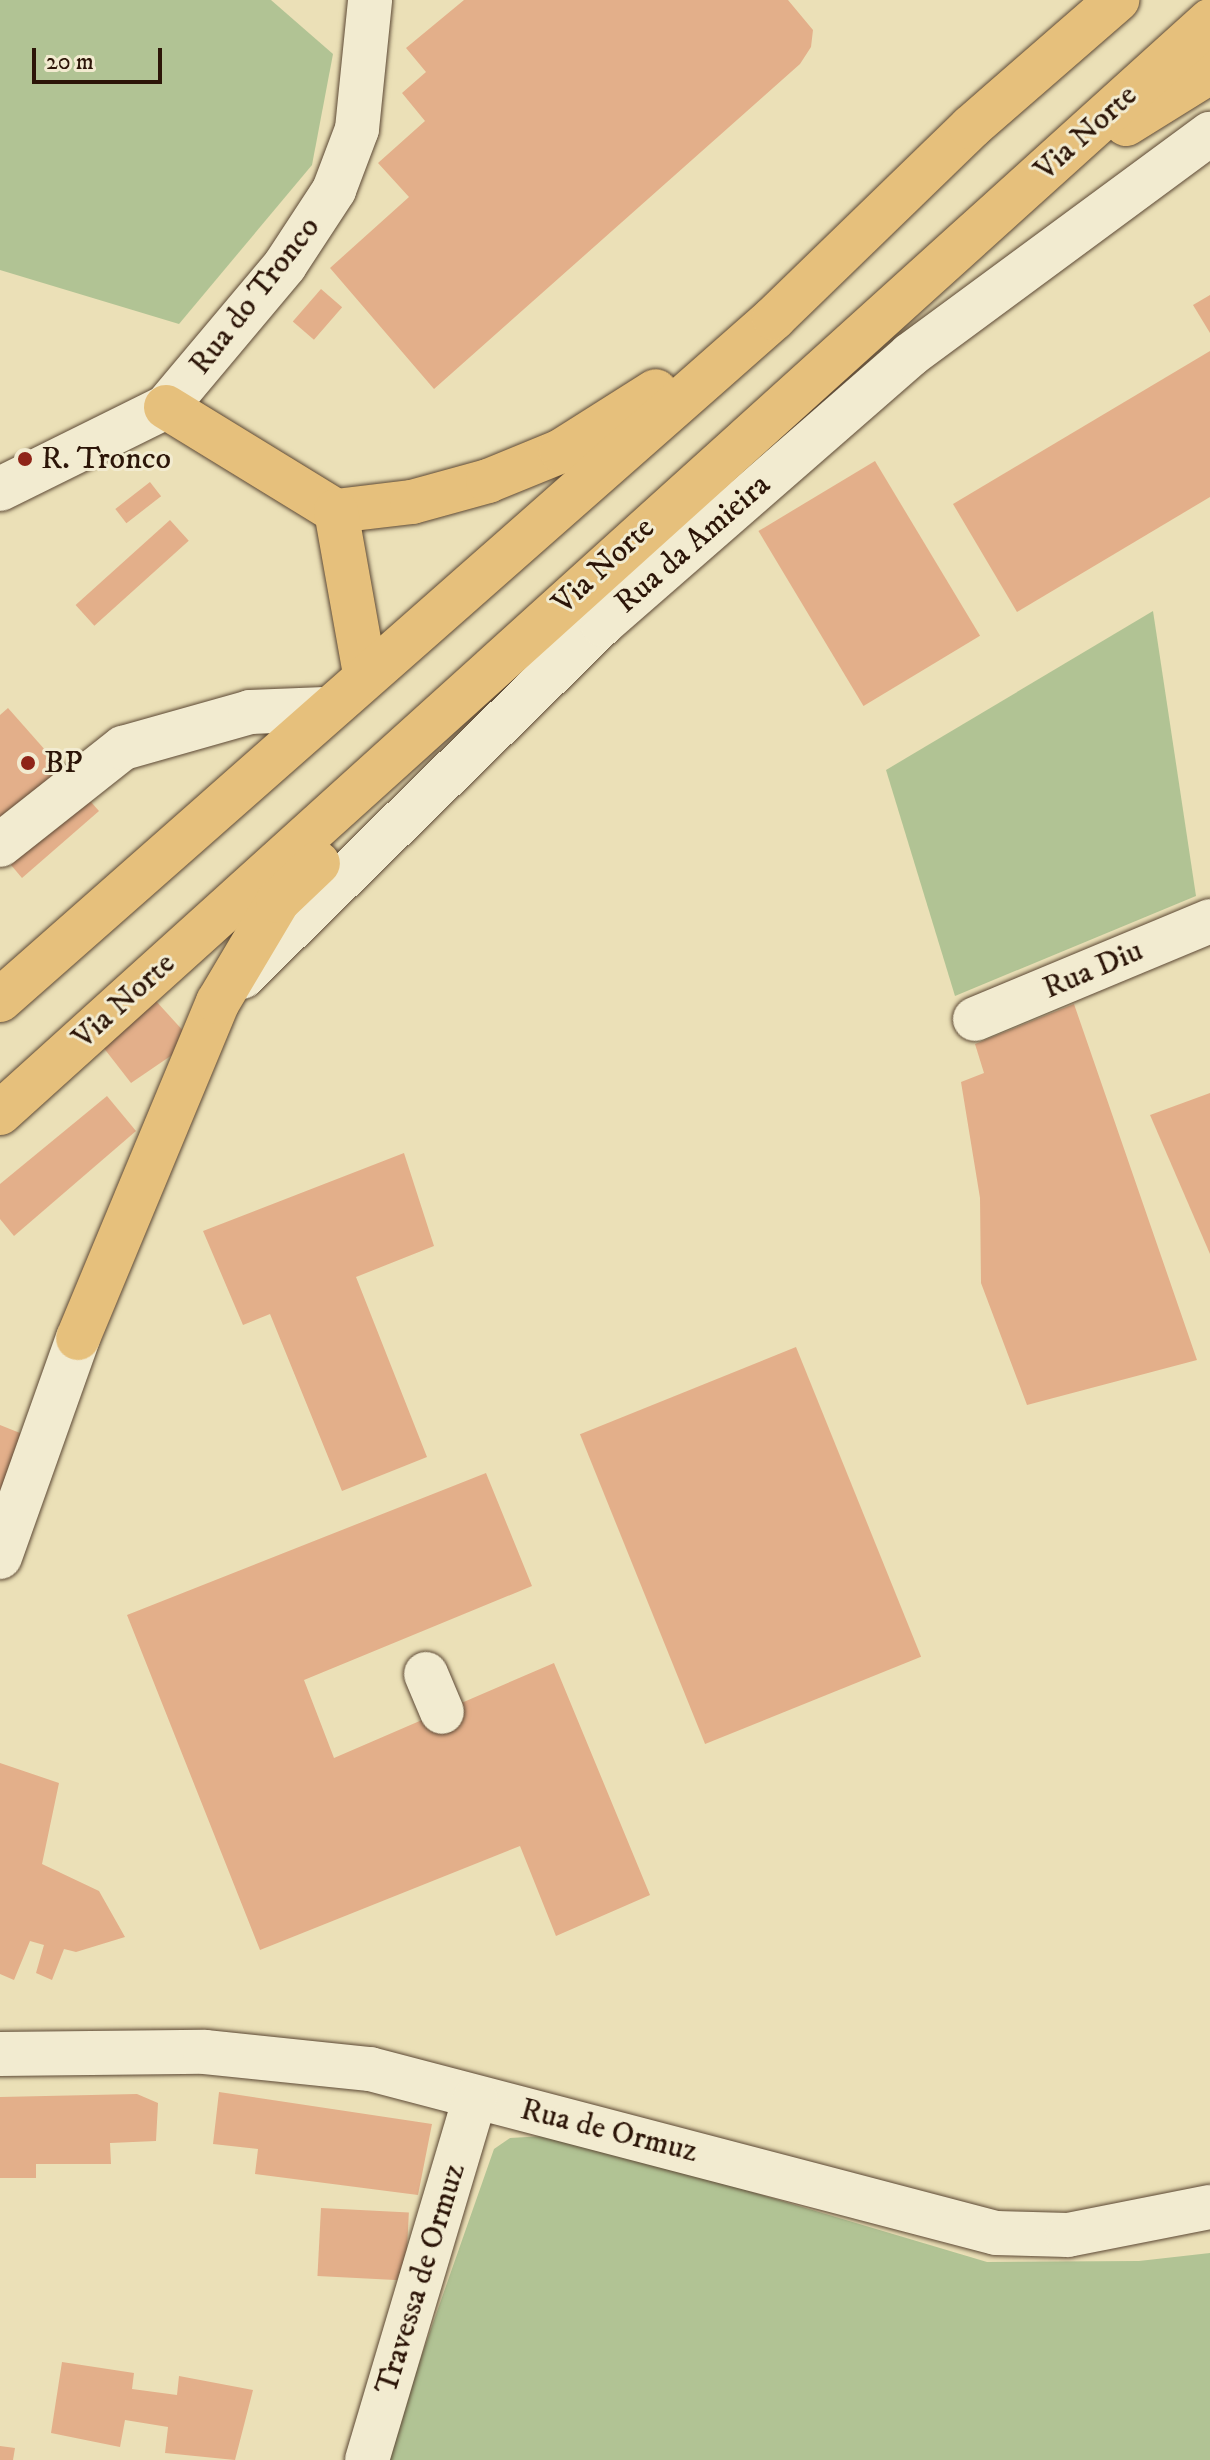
<!DOCTYPE html>
<style>
body{margin:0}
#map{position:relative;width:1210px;height:2460px;overflow:hidden;background:#ebe0b7;font-family:"IM FELL DW Pica",serif}
div>[style]{position:absolute}
.green>*{inset:0;background:#b1c394}
.building>*{inset:0;background:#e3af8a;transform-origin:0 0}
.roads{filter:drop-shadow(0 0 2px #5c4834) drop-shadow(0 0 2px #5c4834)}
.minor>*{height:44px;margin:-22px;padding:0 22px;transform-origin:22px;border-radius:22px;background:#f2ebd0}
.highway>*{height:44px;margin:-22px;padding:0 22px;transform-origin:22px;border-radius:22px;background:#e6c07c}
.dots>*{width:22px;height:22px;translate:-50% -50%;box-sizing:border-box;border:4px solid #f2ebd0;border-radius:50%}
span{translate:-50% -50%;white-space:nowrap;text-align:center;line-height:1.15;-webkit-text-stroke:6px #f2ebd0;paint-order:stroke}
.street-label{font-size:32px;color:#2c1508}
.poi-label{font-size:32px;color:#2c1508}
.left{translate:0 -50%;text-align:left}
.scale{position:absolute;left:32px;top:48px;width:130px;height:36px;box-sizing:border-box;border:4px solid #2c1508;border-top:0;padding-left:10px;font-size:24px;line-height:28px;white-space:nowrap;color:#2c1508;-webkit-text-stroke:6px #f2ebd0;paint-order:stroke}
</style>
<div id="map">
<div class="green">
<i style="clip-path:polygon(0 0,271px 0,333px 54px,312px 165px,179px 324px,0 270px)"></i>
<i style="clip-path:polygon(1153px 611px,1196px 896px,955px 996px,886px 770px)"></i>
<i style="clip-path:polygon(561px 2135px,987px 2262px,1139px 2261px,1210px 2253px,1210px 2460px,385px 2460px,494px 2149px,510px 2138px)"></i>
</div>
<div class="building">
<i style="clip-path:polygon(464px 0,788px 0,813px 30px,811px 47px,800px 64px,434px 389px,330px 268px,409px 197px,378px 163px,425px 121px,402px 93px,426px 72px,406px 48px)"></i>
<i style="left:321px;top:289px;width:28px;height:43px;rotate:41deg"></i>
<i style="clip-path:polygon(1210px 295px,1210px 333px,1193px 305px)"></i>
<i style="clip-path:polygon(1210px 351px,1210px 497px,1017px 612px,953px 504px)"></i>
<i style="left:875px;top:461px;width:204px;height:136px;rotate:59deg"></i>
<i style="left:150px;top:482px;width:18px;height:44px;rotate:52deg"></i>
<i style="left:170px;top:520px;width:28px;height:127px;rotate:48deg"></i>
<i style="clip-path:polygon(8px 708px,99px 811px,22px 878px,0 852px,0 715px)"></i>
<i style="clip-path:polygon(156px 1001px,186px 1034px,175px 1053px,131px 1083px,103px 1047px)"></i>
<i style="clip-path:polygon(1074px 1004px,1197px 1360px,1027px 1405px,981px 1283px,980px 1198px,961px 1082px,984px 1073px,975px 1044px)"></i>
<i style="clip-path:polygon(1210px 1093px,1210px 1254px,1150px 1115px)"></i>
<i style="clip-path:polygon(107px 1096px,136px 1131px,14px 1236px,0 1219px,0 1184px)"></i>
<i style="clip-path:polygon(404px 1153px,434px 1246px,356px 1277px,427px 1457px,342px 1491px,270px 1314px,243px 1325px,203px 1231px)"></i>
<i style="left:796px;top:1347px;width:334px;height:233px;rotate:68deg"></i>
<i style="clip-path:polygon(0 1425px,25px 1435px,0 1497px)"></i>
<i style="clip-path:polygon(486px 1473px,532px 1586px,304px 1680px,334px 1758px,554px 1663px,650px 1895px,556px 1936px,520px 1846px,260px 1950px,127px 1615px)"></i>
<i style="clip-path:polygon(0 1763px,59px 1783px,42px 1864px,99px 1891px,125px 1937px,76px 1952px,64px 1949px,52px 1980px,36px 1973px,44px 1945px,30px 1941px,14px 1980px,0 1974px)"></i>
<i style="clip-path:polygon(219px 2092px,432px 2124px,418px 2195px,255px 2174px,258px 2149px,213px 2144px)"></i>
<i style="clip-path:polygon(137px 2094px,158px 2103px,156px 2141px,110px 2143px,111px 2164px,36px 2164px,36px 2178px,0 2178px,0 2097px)"></i>
<i style="left:321px;top:2208px;width:88px;height:68px;rotate:3deg"></i>
<i style="clip-path:polygon(62px 2362px,134px 2373px,132px 2389px,177px 2395px,179px 2376px,253px 2390px,235px 2460px,165px 2453px,168px 2427px,125px 2420px,120px 2447px,51px 2433px)"></i>
<i style="clip-path:polygon(0 2446px,15px 2448px,13px 2460px,0 2460px)"></i>
</div>
<div class="roads">
<div class="minor">
<i style="left:0;top:489px;width:185px;rotate:-26.3deg"></i>
<i style="left:166px;top:407px;width:185px;rotate:-50deg"></i>
<i style="left:285px;top:265px;width:90px;rotate:-56.8deg"></i>
<i style="left:334px;top:190px;width:65px;rotate:-69.3deg"></i>
<i style="left:357px;top:129px;width:130px;rotate:-84.2deg"></i>
<i style="left:0;top:845px;width:157px;rotate:-38.3deg"></i>
<i style="left:123px;top:748px;width:132px;rotate:-15.8deg"></i>
<i style="left:250px;top:712px;width:75px;rotate:-2.3deg"></i>
<i style="left:242px;top:977px;width:504px;rotate:-44.44deg"></i>
<i style="left:602px;top:624px;width:409px;rotate:-41.1deg"></i>
<i style="left:910px;top:355px;width:373px;rotate:-36.4deg"></i>
<i style="left:975px;top:1019px;width:255px;rotate:-22.6deg"></i>
<i style="left:0;top:1557px;width:232px;rotate:-70.4deg"></i>
<i style="left:426px;top:1674px;width:41px;rotate:67.2deg"></i>
<i style="left:0;top:2054px;width:205px;rotate:-0.6deg"></i>
<i style="left:205px;top:2052px;width:166px;rotate:5.9deg"></i>
<i style="left:370px;top:2069px;width:647px;rotate:14.68deg"></i>
<i style="left:996px;top:2233px;width:72px;rotate:1.6deg"></i>
<i style="left:1068px;top:2235px;width:145px;rotate:-11.2deg"></i>
<i style="left:367px;top:2460px;width:378px;rotate:-73.4deg"></i>
</div>
<div class="highway">
<i style="left:1126px;top:124px;width:99px;rotate:-31.8deg"></i>
<i style="left:166px;top:407px;width:199px;rotate:31.5deg"></i>
<i style="left:336px;top:511px;width:77px;rotate:-6.8deg"></i>
<i style="left:412px;top:502px;width:79px;rotate:-15.4deg"></i>
<i style="left:488px;top:481px;width:79px;rotate:-22.3deg"></i>
<i style="left:561px;top:451px;width:112px;rotate:-32.3deg"></i>
<i style="left:336px;top:511px;width:166px;rotate:79.9deg"></i>
<i style="left:0;top:1000px;width:1032px;rotate:-41.38deg"></i>
<i style="left:774px;top:318px;width:274px;rotate:-44.1deg"></i>
<i style="left:971px;top:127px;width:194px;rotate:-41deg"></i>
<i style="left:0;top:1113px;width:1630px;rotate:-42.07deg"></i>
<i style="left:78px;top:1338px;width:364px;rotate:-67.4deg"></i>
<i style="left:218px;top:1002px;width:117px;rotate:-59.3deg"></i>
<i style="left:278px;top:901px;width:55px;rotate:-43.5deg"></i>
</div>
</div>
<div class="dots">
<i style="left:25px;top:459px;background:#8f2418"></i>
<i style="left:28px;top:763px;background:#8f2418"></i>
</div>
<div class="street-label">
<span style="left:1086px;top:133px;rotate:-42deg">Via Norte</span>
<span style="left:255px;top:296px;rotate:-52deg">Rua do Tronco</span>
<span style="left:693px;top:544px;rotate:-41deg">Rua da Amieira</span>
<span style="left:604px;top:566px;rotate:-43deg">Via Norte</span>
<span style="left:1093px;top:970px;rotate:-23deg">Rua Diu</span>
<span style="left:124px;top:1001px;rotate:-42deg">Via Norte</span>
<span style="left:609px;top:2131px;rotate:14deg">Rua de Ormuz</span>
<span style="left:421px;top:2279px;rotate:-73deg">Travessa de Ormuz</span>
</div>
<div class="poi-label">
<span class="left" style="left:41px;top:459px">R. Tronco</span>
<span class="left" style="left:44px;top:763px">BP</span>
</div>
<div class="scale">20 m</div>
</div>
